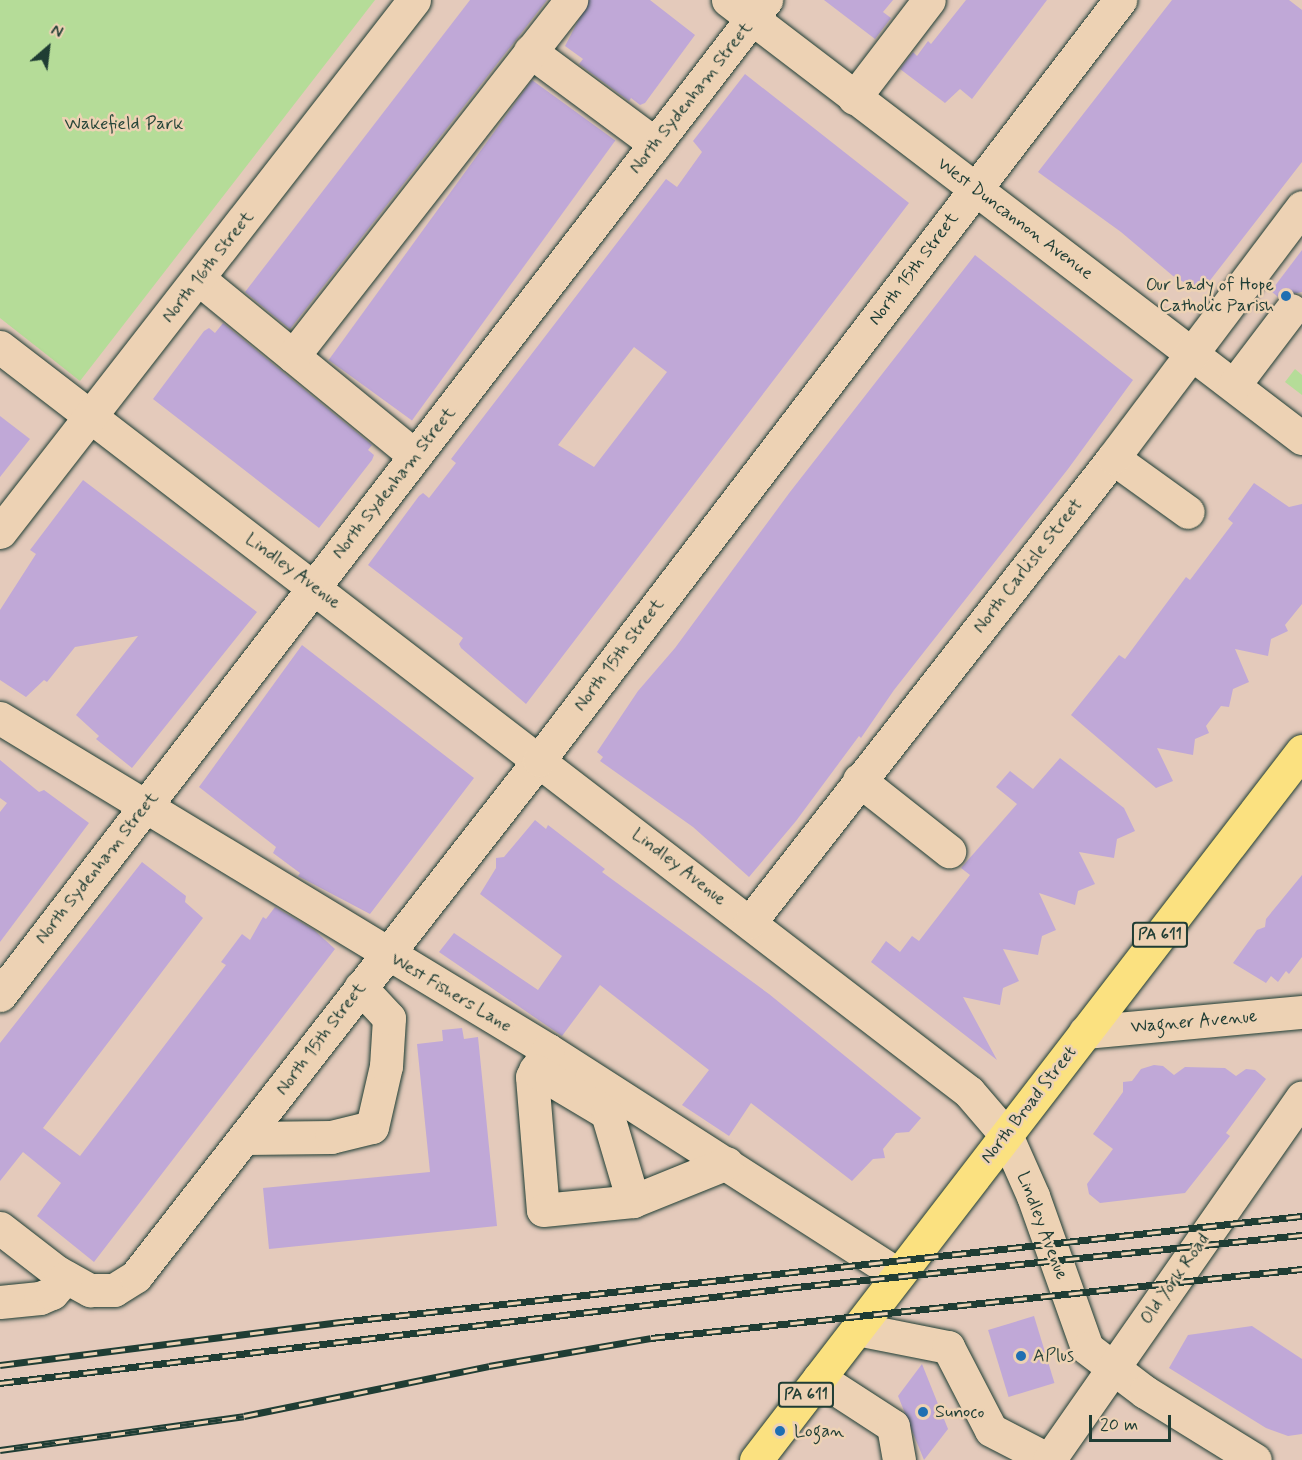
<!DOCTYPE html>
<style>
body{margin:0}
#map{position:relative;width:1302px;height:1460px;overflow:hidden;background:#e4cabb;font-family:Mynerve,sans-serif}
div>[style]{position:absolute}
.green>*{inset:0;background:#b5dc98}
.building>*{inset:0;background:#c0a8d7;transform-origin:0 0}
.roads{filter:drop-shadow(0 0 2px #1f3d34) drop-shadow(0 0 2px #1f3d34)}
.minor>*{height:33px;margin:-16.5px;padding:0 16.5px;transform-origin:16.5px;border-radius:16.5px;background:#edd2b4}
.major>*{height:33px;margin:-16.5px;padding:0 16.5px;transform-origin:16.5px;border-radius:16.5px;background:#fbe180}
.rail>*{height:7px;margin-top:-3.5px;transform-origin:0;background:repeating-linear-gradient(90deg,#edd2b4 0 14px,#1f3d34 0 28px);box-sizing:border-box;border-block:2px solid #1f3d34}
.dots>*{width:16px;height:16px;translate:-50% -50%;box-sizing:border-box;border:3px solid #edd2b4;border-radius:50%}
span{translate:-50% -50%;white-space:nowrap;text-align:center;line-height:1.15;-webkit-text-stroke:5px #edd2b4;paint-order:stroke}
.shield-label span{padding:2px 4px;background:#edd2b4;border:2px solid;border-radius:4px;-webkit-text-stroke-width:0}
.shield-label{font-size:16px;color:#1f3d34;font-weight:700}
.street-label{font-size:18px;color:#1f3d34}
.park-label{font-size:18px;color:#264539}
.poi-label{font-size:18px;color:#1f3d34}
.right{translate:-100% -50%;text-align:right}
.left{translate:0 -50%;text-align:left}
.north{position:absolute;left:18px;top:18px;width:60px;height:60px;-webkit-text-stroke:4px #edd2b4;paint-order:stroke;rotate:28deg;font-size:16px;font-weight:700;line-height:24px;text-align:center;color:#1f3d34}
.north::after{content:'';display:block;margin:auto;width:21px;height:27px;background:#1f3d34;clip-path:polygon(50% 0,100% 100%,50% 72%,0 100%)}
.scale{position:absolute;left:1089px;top:1415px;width:82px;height:27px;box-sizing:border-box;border:3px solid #1f3d34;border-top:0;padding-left:8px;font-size:18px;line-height:21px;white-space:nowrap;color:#1f3d34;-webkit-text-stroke:4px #edd2b4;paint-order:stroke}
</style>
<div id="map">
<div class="green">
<i style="clip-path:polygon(0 0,375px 0,80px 381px,0 318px)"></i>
<i style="clip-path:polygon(1295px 369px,1302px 375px,1302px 395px,1285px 382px)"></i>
</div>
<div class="building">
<i style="clip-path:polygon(470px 0,547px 0,290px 329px,245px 292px)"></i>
<i style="clip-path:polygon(589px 0,650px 0,695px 35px,645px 103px,640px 105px,631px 98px,629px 101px,579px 64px,583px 59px,565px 46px)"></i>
<i style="clip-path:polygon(824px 0,893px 0,883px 12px,891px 18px,875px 39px)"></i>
<i style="clip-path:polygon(966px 0,1047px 0,972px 99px,960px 89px,945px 103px,900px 69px,913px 52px,917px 56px,928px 41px,931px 44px)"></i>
<i style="clip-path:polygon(1172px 0,1289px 0,1302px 10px,1302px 162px,1201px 292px,1173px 276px,1121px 232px,1038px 172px)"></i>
<i style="clip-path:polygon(evenodd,745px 74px,909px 203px,526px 704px,461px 648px,459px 644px,463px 638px,368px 565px,419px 496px,423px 493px,429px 498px,456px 463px,451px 459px,666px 179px,677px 187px,702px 152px,693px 141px,745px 74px,634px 347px,667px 372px,594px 467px,558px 445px,634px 347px)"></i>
<i style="left:532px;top:80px;width:103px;height:346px;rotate:36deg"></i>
<i style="clip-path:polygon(1302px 250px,1302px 292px,1278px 297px,1271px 291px)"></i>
<i style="clip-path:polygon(975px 255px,1133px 380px,1068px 469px,894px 690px,861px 738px,859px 736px,796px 821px,749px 877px,693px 827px,600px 761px,603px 757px,597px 752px,638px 691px,675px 648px,790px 492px)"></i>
<i style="clip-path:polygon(223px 323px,372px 445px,368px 450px,374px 455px,372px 460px,319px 528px,153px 399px,204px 331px,209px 328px,215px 333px)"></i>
<i style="clip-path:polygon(0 416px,30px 439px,0 477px)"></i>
<i style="clip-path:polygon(83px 480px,257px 612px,132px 768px,96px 739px,99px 736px,76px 715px,138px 636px,75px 647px,47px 682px,44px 680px,26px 697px,0 680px,0 610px,36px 554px,30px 550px)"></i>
<i style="clip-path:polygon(1254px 483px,1289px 507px,1302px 504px,1302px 604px,1285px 625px,1288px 631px,1271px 639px,1268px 656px,1235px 649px,1249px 682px,1233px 689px,1229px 707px,1221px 706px,1206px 726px,1209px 733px,1195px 739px,1193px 755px,1157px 748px,1173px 781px,1156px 788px,1071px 715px,1119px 655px,1125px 659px,1186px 577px,1190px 580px,1233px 523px,1228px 519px)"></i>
<i style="clip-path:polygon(302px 645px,474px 778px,370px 914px,298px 876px,300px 873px,273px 853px,276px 847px,199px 787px)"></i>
<i style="clip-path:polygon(1060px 758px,1124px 808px,1135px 831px,1117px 839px,1114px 858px,1079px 852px,1095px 884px,1078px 891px,1075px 905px,1039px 893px,1056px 930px,1042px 936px,1038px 955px,1003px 949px,1019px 981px,1003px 988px,1000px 1005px,963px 997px,997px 1060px,871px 962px,886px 941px,900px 952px,912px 936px,919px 941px,970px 875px,961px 868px,1017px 804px,996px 787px,1010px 771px,1033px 789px)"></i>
<i style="clip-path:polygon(0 760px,39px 792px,44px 790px,89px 823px,0 942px,0 812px,7px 803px,0 798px)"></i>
<i style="clip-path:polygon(535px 820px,546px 829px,548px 825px,605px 869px,602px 872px,769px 994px,921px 1118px,909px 1132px,896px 1133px,883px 1149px,885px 1158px,873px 1159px,852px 1181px,751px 1103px,729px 1136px,682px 1105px,709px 1070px,600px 985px,562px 1036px,439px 952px,454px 933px,538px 990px,562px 956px,480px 894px,496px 868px,496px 858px,504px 857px)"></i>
<i style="clip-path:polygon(142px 862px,186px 896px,185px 902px,203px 918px,43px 1128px,80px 1156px,226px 965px,221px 962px,242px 934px,250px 940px,263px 917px,266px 919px,275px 907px,314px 930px,335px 949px,94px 1262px,37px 1216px,61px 1183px,23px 1152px,0 1181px,0 1043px)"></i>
<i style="clip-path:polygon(1302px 875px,1302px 957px,1289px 974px,1286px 971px,1278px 982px,1271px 976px,1266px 983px,1233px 963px,1257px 930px,1265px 927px,1266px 919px)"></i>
<i style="clip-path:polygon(462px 1028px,464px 1039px,478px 1037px,497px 1226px,269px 1249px,263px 1188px,430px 1172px,417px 1044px,443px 1041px,442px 1030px)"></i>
<i style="clip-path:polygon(1154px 1065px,1163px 1066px,1174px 1075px,1185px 1067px,1225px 1068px,1236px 1076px,1246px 1069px,1255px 1070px,1266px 1079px,1226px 1133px,1230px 1136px,1185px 1193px,1100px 1203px,1089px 1194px,1087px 1184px,1113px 1149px,1093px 1134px,1123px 1092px,1123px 1082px,1132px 1081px,1141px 1069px)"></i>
<i style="left:1034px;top:1316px;width:70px;height:48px;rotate:73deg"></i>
<i style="clip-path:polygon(1252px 1326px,1302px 1359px,1302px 1434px,1288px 1436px,1266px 1428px,1169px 1368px,1188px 1335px)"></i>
<i style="clip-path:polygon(922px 1364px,948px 1429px,924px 1460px,898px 1396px)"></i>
</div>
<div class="roads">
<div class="minor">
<i style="left:728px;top:0;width:722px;rotate:37.35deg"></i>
<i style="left:530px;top:51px;width:156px;rotate:36.6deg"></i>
<i style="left:854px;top:98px;width:123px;rotate:-52.6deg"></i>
<i style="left:199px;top:279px;width:279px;rotate:39.3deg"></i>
<i style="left:0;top:347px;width:1222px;rotate:37.55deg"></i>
<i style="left:969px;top:1092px;width:57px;rotate:49.3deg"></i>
<i style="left:1006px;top:1135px;width:67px;rotate:66.1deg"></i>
<i style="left:1033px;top:1196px;width:161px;rotate:70.4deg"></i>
<i style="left:1087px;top:1348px;width:73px;rotate:37.2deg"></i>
<i style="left:1145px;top:1392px;width:129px;rotate:31.7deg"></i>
<i style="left:293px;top:356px;width:452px;rotate:-52deg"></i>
<i style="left:1234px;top:385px;width:94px;rotate:-52.8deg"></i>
<i style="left:1113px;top:458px;width:92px;rotate:35.8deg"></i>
<i style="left:0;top:532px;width:674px;rotate:-52.11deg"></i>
<i style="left:0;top:718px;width:641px;rotate:31.21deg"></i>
<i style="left:548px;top:1050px;width:416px;rotate:32.7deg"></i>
<i style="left:859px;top:780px;width:115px;rotate:38.3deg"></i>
<i style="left:750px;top:922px;width:589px;rotate:-51.96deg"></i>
<i style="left:1113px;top:458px;width:314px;rotate:-53deg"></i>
<i style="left:0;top:995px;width:1256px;rotate:-52.41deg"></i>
<i style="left:1085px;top:1032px;width:218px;rotate:-5.3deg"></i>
<i style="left:548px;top:1050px;width:31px;rotate:121deg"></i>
<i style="left:532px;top:1077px;width:133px;rotate:85.3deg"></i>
<i style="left:543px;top:1210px;width:90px;rotate:-5.7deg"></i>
<i style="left:633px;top:1201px;width:101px;rotate:-22deg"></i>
<i style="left:535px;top:1070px;width:84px;rotate:30.8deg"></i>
<i style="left:607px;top:1113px;width:92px;rotate:73.5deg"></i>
<i style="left:247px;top:1138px;width:84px;rotate:-0.7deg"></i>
<i style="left:331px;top:1137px;width:42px;rotate:-13.7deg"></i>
<i style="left:372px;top:1127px;width:63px;rotate:-77.1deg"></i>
<i style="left:386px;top:1066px;width:48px;rotate:-86.4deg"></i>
<i style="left:389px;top:1018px;width:42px;rotate:-133.1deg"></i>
<i style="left:0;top:1228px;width:72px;rotate:37.7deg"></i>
<i style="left:57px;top:1272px;width:38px;rotate:29deg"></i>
<i style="left:90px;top:1290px;width:24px"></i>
<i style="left:114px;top:1290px;width:26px;rotate:-32deg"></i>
<i style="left:136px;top:1276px;width:655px;rotate:-52.01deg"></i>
<i style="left:539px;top:760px;width:957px;rotate:-52.6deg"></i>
<i style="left:0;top:1302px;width:40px;rotate:-5.7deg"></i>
<i style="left:40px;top:1298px;width:13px;rotate:-23deg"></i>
<i style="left:52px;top:1293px;width:21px;rotate:-49deg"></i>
<i style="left:857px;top:1329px;width:93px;rotate:11.2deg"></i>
<i style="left:948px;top:1347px;width:93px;rotate:62.6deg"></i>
<i style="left:991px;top:1430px;width:65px;rotate:27.3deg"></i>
<i style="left:819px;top:1378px;width:88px;rotate:33deg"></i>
<i style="left:893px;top:1426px;width:35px;rotate:80deg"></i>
<i style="left:1049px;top:1460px;width:442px;rotate:-55.1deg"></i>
</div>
<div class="major">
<i style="left:756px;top:1460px;width:895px;rotate:-52.4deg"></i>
</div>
</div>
<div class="rail">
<i style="left:0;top:1365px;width:343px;rotate:-7.2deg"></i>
<i style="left:340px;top:1322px;width:968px;rotate:-6.29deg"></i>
<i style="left:0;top:1383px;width:793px;rotate:-6.88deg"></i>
<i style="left:787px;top:1288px;width:518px;rotate:-5.88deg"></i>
<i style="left:0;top:1450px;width:246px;rotate:-7.9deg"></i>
<i style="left:244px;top:1416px;width:250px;rotate:-11.5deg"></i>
<i style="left:489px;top:1366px;width:164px;rotate:-9.8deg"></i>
<i style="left:651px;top:1338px;width:655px;rotate:-6.05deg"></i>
</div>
<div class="dots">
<i style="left:1286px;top:296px;background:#1f6fb2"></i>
<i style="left:1021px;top:1356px;background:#1f6fb2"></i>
<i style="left:923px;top:1412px;background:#1f6fb2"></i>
<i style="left:780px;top:1431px;background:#1f6fb2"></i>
</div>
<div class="shield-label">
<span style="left:1160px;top:935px">PA 611</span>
<span style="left:806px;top:1395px">PA 611</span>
</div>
<div class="street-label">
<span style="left:691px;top:98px;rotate:-52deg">North Sydenham Street</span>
<span style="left:1015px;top:219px;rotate:37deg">West Duncannon Avenue</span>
<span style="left:208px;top:267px;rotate:-52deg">North 16th Street</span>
<span style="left:914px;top:269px;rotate:-53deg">North 15th Street</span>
<span style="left:394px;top:483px;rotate:-52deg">North Sydenham Street</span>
<span style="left:1028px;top:566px;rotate:-52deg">North Carlisle Street</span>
<span style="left:293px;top:571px;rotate:37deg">Lindley Avenue</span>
<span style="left:619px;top:655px;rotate:-53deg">North 15th Street</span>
<span style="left:679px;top:867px;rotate:38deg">Lindley Avenue</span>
<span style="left:97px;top:868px;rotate:-52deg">North Sydenham Street</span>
<span style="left:451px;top:993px;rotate:31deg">West Fishers Lane</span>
<span style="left:1194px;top:1022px;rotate:-5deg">Wagner Avenue</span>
<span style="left:321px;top:1039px;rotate:-53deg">North 15th Street</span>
<span style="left:1029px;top:1105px;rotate:-52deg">North Broad Street</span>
<span style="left:1042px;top:1226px;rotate:69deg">Lindley Avenue</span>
<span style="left:1175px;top:1279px;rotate:-55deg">Old York Road</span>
</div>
<div class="park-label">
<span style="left:124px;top:124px">Wakefield Park</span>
</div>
<div class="poi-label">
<span class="right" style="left:1274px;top:296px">Our Lady of Hope<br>Catholic Parish</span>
<span class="left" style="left:1033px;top:1356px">APlus</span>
<span class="left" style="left:935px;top:1412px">Sunoco</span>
<span class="left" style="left:794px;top:1431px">Logan</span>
</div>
<div class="north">N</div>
<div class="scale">20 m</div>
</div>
